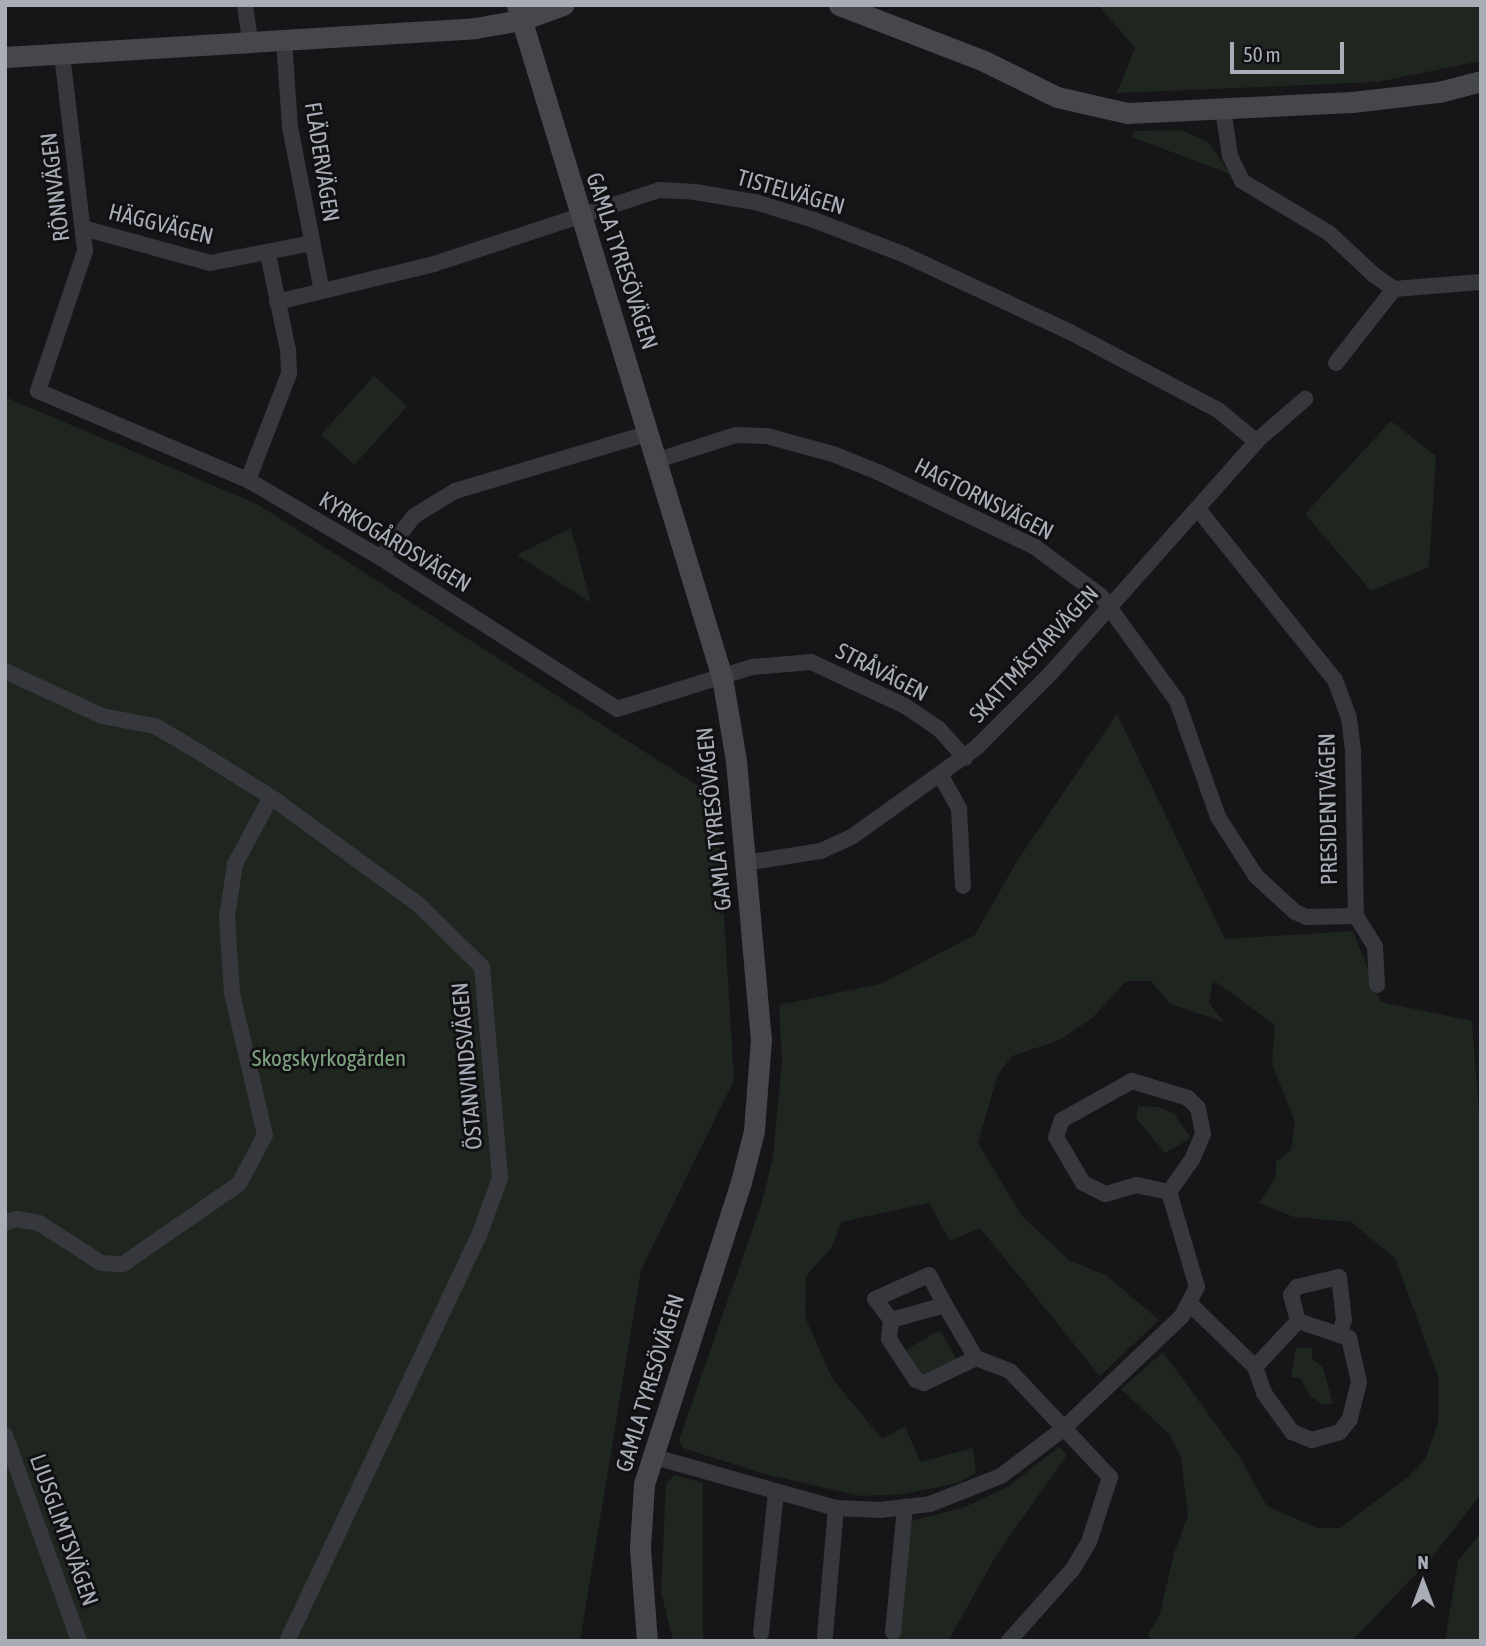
<!DOCTYPE html>
<meta charset="utf-8">
<style>
body{margin:0}
#map{position:relative;width:1486px;height:1646px;overflow:hidden;background:#161618;font-family:"Asap Condensed",sans-serif}
div>[style]{position:absolute}
.green>*{inset:0;background:#1e261f;transform-origin:0 0}
.street>*{height:16px;margin:-8px;padding:0 8px;transform-origin:8px;border-radius:8px;background:#37383d}
.secondary>*{height:21px;margin:-10.5px;padding:0 10.5px;transform-origin:10.5px;border-radius:10.5px;background:#45474d}
span{translate:-50% -50%;white-space:nowrap;text-align:center;line-height:1.15;-webkit-text-stroke:6px #111113;paint-order:stroke}
.street-label{font-size:23px;color:#a8adb8}
.park-label{font-size:23px;color:#7fa381}
.frame{position:absolute;inset:0;border:7px solid #a8adb8;pointer-events:none}
.north{position:absolute;left:1388px;top:1548px;width:70px;height:70px;-webkit-text-stroke:5px #111113;paint-order:stroke;rotate:0deg;font-size:19px;font-weight:700;line-height:28px;text-align:center;color:#a8adb8}
.north::after{content:'';display:block;margin:auto;width:24px;height:32px;background:#a8adb8;clip-path:polygon(50% 0,100% 100%,50% 72%,0 100%)}
.scale{position:absolute;left:1230px;top:42px;width:114px;height:32px;box-sizing:border-box;border:4px solid #a8adb8;border-top:0;padding-left:9px;font-size:21px;line-height:24px;white-space:nowrap;color:#a8adb8;-webkit-text-stroke:5px #111113;paint-order:stroke}
</style>
<div id="map">
<div class="green">
<i style="clip-path:polygon(1098px 5px,1481px 5px,1481px 61px,1377px 82px,1117px 93px,1135px 48px)"></i>
<i style="clip-path:polygon(1182px 130px,1209px 143px,1230px 174px,1132px 137px,1135px 131px)"></i>
<i style="left:374px;top:376px;width:45px;height:79px;rotate:42deg"></i>
<i style="clip-path:polygon(5px 397px,257px 504px,717px 798px,734px 1080px,641px 1270px,580px 1641px,5px 1641px)"></i>
<i style="clip-path:polygon(1391px 421px,1436px 456px,1429px 567px,1371px 591px,1305px 514px)"></i>
<i style="clip-path:polygon(571px 528px,591px 603px,517px 555px)"></i>
<i style="clip-path:polygon(1117px 714px,1225px 939px,1353px 931px,1381px 1002px,1472px 1021px,1481px 1142px,1481px 1494px,1432px 1557px,1352px 1641px,1154px 1641px,1148px 1635px,1160px 1614px,1174px 1553px,1188px 1516px,1181px 1458px,1171px 1436px,1121px 1389px,1163px 1352px,1239px 1456px,1267px 1506px,1317px 1528px,1340px 1528px,1409px 1476px,1425px 1460px,1438px 1423px,1439px 1379px,1395px 1258px,1351px 1222px,1294px 1217px,1259px 1203px,1276px 1177px,1276px 1162px,1291px 1150px,1295px 1122px,1272px 1064px,1275px 1025px,1213px 980px,1209px 1003px,1224px 1022px,1170px 1004px,1151px 981px,1126px 981px,1092px 1018px,1060px 1040px,1012px 1056px,998px 1074px,978px 1143px,1022px 1216px,1069px 1260px,1107px 1276px,1159px 1320px,1100px 1376px,980px 1228px,950px 1241px,929px 1203px,841px 1222px,832px 1247px,806px 1276px,805px 1317px,832px 1378px,882px 1439px,905px 1426px,920px 1462px,973px 1448px,976px 1473px,958px 1483px,904px 1494px,861px 1496px,764px 1474px,683px 1448px,679px 1440px,761px 1205px,773px 1157px,782px 1062px,779px 1005px,880px 984px,975px 935px,1017px 861px)"></i>
<i style="clip-path:polygon(1138px 1106px,1159px 1107px,1174px 1114px,1191px 1138px,1165px 1153px,1136px 1118px)"></i>
<i style="left:940px;top:1330px;width:36px;height:39px;rotate:60deg"></i>
<i style="clip-path:polygon(1296px 1348px,1312px 1348px,1312px 1359px,1323px 1367px,1333px 1404px,1322px 1404px,1310px 1396px,1300px 1378px,1291px 1377px)"></i>
<i style="clip-path:polygon(1059px 1447px,1067px 1455px,997px 1554px,948px 1641px,895px 1641px,911px 1521px,965px 1507px,1009px 1486px)"></i>
<i style="clip-path:polygon(675px 1475px,703px 1483px,703px 1641px,673px 1641px,661px 1592px,666px 1483px)"></i>
<i style="clip-path:polygon(1481px 1533px,1481px 1641px,1445px 1641px,1458px 1561px)"></i>
</div>
<div class="street">
<i style="left:245px;top:5px;width:36px;rotate:82deg"></i>
<i style="left:284px;top:39px;width:88px;rotate:86.1deg"></i>
<i style="left:290px;top:127px;width:167px;rotate:79deg"></i>
<i style="left:62px;top:54px;width:198px;rotate:83.3deg"></i>
<i style="left:85px;top:251px;width:148px;rotate:108.6deg"></i>
<i style="left:38px;top:391px;width:228px;rotate:23deg"></i>
<i style="left:248px;top:480px;width:154px;rotate:30.4deg"></i>
<i style="left:381px;top:558px;width:280px;rotate:32.6deg"></i>
<i style="left:617px;top:709px;width:141px;rotate:-17.3deg"></i>
<i style="left:752px;top:667px;width:59px;rotate:-4.8deg"></i>
<i style="left:811px;top:662px;width:104px;rotate:25.1deg"></i>
<i style="left:905px;top:706px;width:41px;rotate:34.1deg"></i>
<i style="left:939px;top:729px;width:39px;rotate:48deg"></i>
<i style="left:1223px;top:109px;width:48px;rotate:81.5deg"></i>
<i style="left:1230px;top:156px;width:28px;rotate:64deg"></i>
<i style="left:1242px;top:181px;width:101px;rotate:30.9deg"></i>
<i style="left:1329px;top:233px;width:62px;rotate:43deg"></i>
<i style="left:1374px;top:275px;width:24px;rotate:35deg"></i>
<i style="left:1394px;top:289px;width:87px;rotate:-4.6deg"></i>
<i style="left:83px;top:228px;width:132px;rotate:15.4deg"></i>
<i style="left:210px;top:263px;width:104px;rotate:-11.1deg"></i>
<i style="left:277px;top:302px;width:162px;rotate:-13.6deg"></i>
<i style="left:434px;top:264px;width:237px;rotate:-18.2deg"></i>
<i style="left:659px;top:190px;width:36px;rotate:3deg"></i>
<i style="left:695px;top:192px;width:61px;rotate:9.5deg"></i>
<i style="left:755px;top:202px;width:62px;rotate:17deg"></i>
<i style="left:814px;top:220px;width:97px;rotate:21deg"></i>
<i style="left:905px;top:255px;width:182px;rotate:25deg"></i>
<i style="left:1070px;top:332px;width:167px;rotate:27.8deg"></i>
<i style="left:1218px;top:410px;width:50px;rotate:39.4deg"></i>
<i style="left:1336px;top:363px;width:94px;rotate:-51.9deg"></i>
<i style="left:658px;top:460px;width:82px;rotate:-17.8deg"></i>
<i style="left:736px;top:435px;width:31px;rotate:2deg"></i>
<i style="left:767px;top:436px;width:68px;rotate:15.3deg"></i>
<i style="left:833px;top:454px;width:48px;rotate:21.8deg"></i>
<i style="left:878px;top:472px;width:174px;rotate:25.5deg"></i>
<i style="left:1035px;top:547px;width:82px;rotate:36.6deg"></i>
<i style="left:1101px;top:596px;width:130px;rotate:54.1deg"></i>
<i style="left:1177px;top:701px;width:123px;rotate:70.5deg"></i>
<i style="left:1218px;top:817px;width:70px;rotate:57.2deg"></i>
<i style="left:1256px;top:876px;width:53px;rotate:42.7deg"></i>
<i style="left:1295px;top:912px;width:13px;rotate:23deg"></i>
<i style="left:1307px;top:917px;width:49px;rotate:-1.2deg"></i>
<i style="left:248px;top:480px;width:114px;rotate:-68.9deg"></i>
<i style="left:289px;top:374px;width:24px;rotate:-92deg"></i>
<i style="left:288px;top:350px;width:98px;rotate:-101.8deg"></i>
<i style="left:1198px;top:509px;width:219px;rotate:51.3deg"></i>
<i style="left:1335px;top:680px;width:40px;rotate:69.8deg"></i>
<i style="left:1349px;top:718px;width:32px;rotate:83deg"></i>
<i style="left:1353px;top:750px;width:166px;rotate:89deg"></i>
<i style="left:1356px;top:916px;width:36px;rotate:58deg"></i>
<i style="left:1375px;top:947px;width:38px;rotate:87deg"></i>
<i style="left:381px;top:558px;width:53px;rotate:-51.8deg"></i>
<i style="left:414px;top:516px;width:48px;rotate:-31.4deg"></i>
<i style="left:455px;top:491px;width:202px;rotate:-16.6deg"></i>
<i style="left:5px;top:671px;width:107px;rotate:24.9deg"></i>
<i style="left:102px;top:716px;width:54px;rotate:10.7deg"></i>
<i style="left:155px;top:726px;width:51px;rotate:30.6deg"></i>
<i style="left:199px;top:752px;width:85px;rotate:32deg"></i>
<i style="left:271px;top:797px;width:182px;rotate:36.1deg"></i>
<i style="left:418px;top:904px;width:90px;rotate:44.5deg"></i>
<i style="left:482px;top:967px;width:212px;rotate:85.1deg"></i>
<i style="left:500px;top:1178px;width:59px;rotate:110deg"></i>
<i style="left:480px;top:1233px;width:451px;rotate:115.3deg"></i>
<i style="left:941px;top:776px;width:37px;rotate:61deg"></i>
<i style="left:959px;top:808px;width:78px;rotate:87.1deg"></i>
<i style="left:745px;top:863px;width:77px;rotate:-9deg"></i>
<i style="left:821px;top:851px;width:35px;rotate:-25deg"></i>
<i style="left:853px;top:836px;width:151px;rotate:-35.6deg"></i>
<i style="left:976px;top:748px;width:106px;rotate:-45deg"></i>
<i style="left:1051px;top:673px;width:314px;rotate:-48.4deg"></i>
<i style="left:1260px;top:438px;width:60px;rotate:-40.9deg"></i>
<i style="left:5px;top:1223px;width:13px;rotate:-18deg"></i>
<i style="left:17px;top:1219px;width:22px;rotate:10deg"></i>
<i style="left:39px;top:1223px;width:74px;rotate:32.8deg"></i>
<i style="left:101px;top:1263px;width:22px;rotate:3deg"></i>
<i style="left:123px;top:1264px;width:141px;rotate:-34.6deg"></i>
<i style="left:239px;top:1184px;width:55px;rotate:-62deg"></i>
<i style="left:265px;top:1135px;width:146px;rotate:-103.1deg"></i>
<i style="left:232px;top:993px;width:76px;rotate:-93.8deg"></i>
<i style="left:227px;top:917px;width:54px;rotate:-81.4deg"></i>
<i style="left:235px;top:864px;width:76px;rotate:-61.8deg"></i>
<i style="left:1189px;top:1303px;width:92px;rotate:44.1deg"></i>
<i style="left:1255px;top:1367px;width:63px;rotate:-46.9deg"></i>
<i style="left:1298px;top:1321px;width:54px;rotate:18.4deg"></i>
<i style="left:1349px;top:1338px;width:45px;rotate:77.2deg"></i>
<i style="left:1359px;top:1382px;width:38px;rotate:104deg"></i>
<i style="left:1350px;top:1419px;width:16px;rotate:128deg"></i>
<i style="left:1340px;top:1432px;width:29px;rotate:164deg"></i>
<i style="left:1312px;top:1440px;width:22px;rotate:-158deg"></i>
<i style="left:1292px;top:1432px;width:48px;rotate:-125.7deg"></i>
<i style="left:1264px;top:1393px;width:28px;rotate:-109deg"></i>
<i style="left:891px;top:1320px;width:26px;rotate:-127deg"></i>
<i style="left:875px;top:1299px;width:59px;rotate:-24deg"></i>
<i style="left:929px;top:1275px;width:34px;rotate:62deg"></i>
<i style="left:1298px;top:1321px;width:27px;rotate:-105deg"></i>
<i style="left:1291px;top:1295px;width:10px;rotate:-53deg"></i>
<i style="left:1297px;top:1287px;width:43px;rotate:-13.4deg"></i>
<i style="left:1339px;top:1277px;width:43px;rotate:83.4deg"></i>
<i style="left:1344px;top:1320px;width:16px;rotate:108deg"></i>
<i style="left:976px;top:1358px;width:58px;rotate:154.3deg"></i>
<i style="left:924px;top:1383px;width:9px;rotate:-159deg"></i>
<i style="left:916px;top:1380px;width:49px;rotate:-123.4deg"></i>
<i style="left:889px;top:1339px;width:19px;rotate:-84deg"></i>
<i style="left:891px;top:1320px;width:56px;rotate:-15.5deg"></i>
<i style="left:945px;top:1305px;width:61px;rotate:59.7deg"></i>
<i style="left:976px;top:1358px;width:36px;rotate:21deg"></i>
<i style="left:1010px;top:1371px;width:146px;rotate:46.7deg"></i>
<i style="left:1110px;top:1477px;width:68px;rotate:107.9deg"></i>
<i style="left:1089px;top:1542px;width:33px;rotate:121deg"></i>
<i style="left:1072px;top:1570px;width:95px;rotate:131.6deg"></i>
<i style="left:5px;top:1435px;width:219px;rotate:70.2deg"></i>
<i style="left:651px;top:1456px;width:192px;rotate:15.7deg"></i>
<i style="left:836px;top:1508px;width:44px;rotate:2.6deg"></i>
<i style="left:880px;top:1510px;width:50px;rotate:-6.8deg"></i>
<i style="left:930px;top:1504px;width:76px;rotate:-21.5deg"></i>
<i style="left:1001px;top:1476px;width:78px;rotate:-37.2deg"></i>
<i style="left:1063px;top:1429px;width:164px;rotate:-43.5deg"></i>
<i style="left:1182px;top:1316px;width:33px;rotate:-63deg"></i>
<i style="left:1197px;top:1287px;width:99px;rotate:-106.4deg"></i>
<i style="left:1169px;top:1192px;width:33px;rotate:-168deg"></i>
<i style="left:1137px;top:1185px;width:33px;rotate:164deg"></i>
<i style="left:1105px;top:1194px;width:25px;rotate:-153deg"></i>
<i style="left:1083px;top:1183px;width:53px;rotate:-120.4deg"></i>
<i style="left:1056px;top:1137px;width:18px;rotate:-71deg"></i>
<i style="left:1062px;top:1120px;width:80px;rotate:-29.1deg"></i>
<i style="left:1132px;top:1081px;width:59px;rotate:16.9deg"></i>
<i style="left:1188px;top:1098px;width:14px;rotate:45deg"></i>
<i style="left:1198px;top:1108px;width:26px;rotate:79deg"></i>
<i style="left:1203px;top:1134px;width:26px;rotate:113deg"></i>
<i style="left:1193px;top:1158px;width:42px;rotate:125.2deg"></i>
<i style="left:893px;top:1632px;width:126px;rotate:-84.5deg"></i>
<i style="left:761px;top:1633px;width:141px;rotate:-83.9deg"></i>
<i style="left:825px;top:1636px;width:128px;rotate:-85.1deg"></i>
</div>
<div class="secondary">
<i style="left:517px;top:5px;width:703px;rotate:73.04deg"></i>
<i style="left:722px;top:677px;width:85px;rotate:80.5deg"></i>
<i style="left:736px;top:761px;width:279px;rotate:84.9deg"></i>
<i style="left:761px;top:1039px;width:92px;rotate:94.4deg"></i>
<i style="left:754px;top:1131px;width:53px;rotate:104.3deg"></i>
<i style="left:741px;top:1182px;width:317px;rotate:107.8deg"></i>
<i style="left:644px;top:1484px;width:64px;rotate:93.6deg"></i>
<i style="left:640px;top:1548px;width:93px;rotate:85.7deg"></i>
<i style="left:839px;top:5px;width:155px;rotate:21.1deg"></i>
<i style="left:984px;top:61px;width:81px;rotate:26.3deg"></i>
<i style="left:1057px;top:97px;width:72px;rotate:12.9deg"></i>
<i style="left:1127px;top:113px;width:225px;rotate:-2.8deg"></i>
<i style="left:1352px;top:102px;width:88px;rotate:-6.6deg"></i>
<i style="left:1439px;top:92px;width:43px;rotate:-14.7deg"></i>
<i style="left:5px;top:57px;width:471px;rotate:-3.5deg"></i>
<i style="left:475px;top:28px;width:47px;rotate:-9.9deg"></i>
<i style="left:521px;top:20px;width:45px;rotate:-19.7deg"></i>
</div>
<div class="street-label">
<span style="left:322px;top:162px;rotate:81deg">FLÄDERVÄGEN</span>
<span style="left:55px;top:187px;rotate:-97deg">RÖNNVÄGEN</span>
<span style="left:791px;top:192px;rotate:16deg">TISTELVÄGEN</span>
<span style="left:161px;top:224px;rotate:14deg">HÄGGVÄGEN</span>
<span style="left:622px;top:261px;rotate:72deg">GAMLA TYRESÖVÄGEN</span>
<span style="left:984px;top:499px;rotate:27deg">HAGTORNSVÄGEN</span>
<span style="left:395px;top:542px;rotate:31deg">KYRKOGÅRDSVÄGEN</span>
<span style="left:1034px;top:654px;rotate:-47deg">SKATTMÄSTARVÄGEN</span>
<span style="left:882px;top:672px;rotate:27deg">STRÅVÄGEN</span>
<span style="left:1328px;top:809px;rotate:-91deg">PRESIDENTVÄGEN</span>
<span style="left:714px;top:819px;rotate:-96deg">GAMLA TYRESÖVÄGEN</span>
<span style="left:467px;top:1066px;rotate:-95deg">ÖSTANVINDSVÄGEN</span>
<span style="left:650px;top:1383px;rotate:-73deg">GAMLA TYRESÖVÄGEN</span>
<span style="left:64px;top:1530px;rotate:70deg">LJUSGLIMTSVÄGEN</span>
</div>
<div class="park-label">
<span style="left:329px;top:1058px">Skogskyrkogården</span>
</div>
<div class="frame"></div>
<div class="north">N</div>
<div class="scale">50 m</div>
</div>
